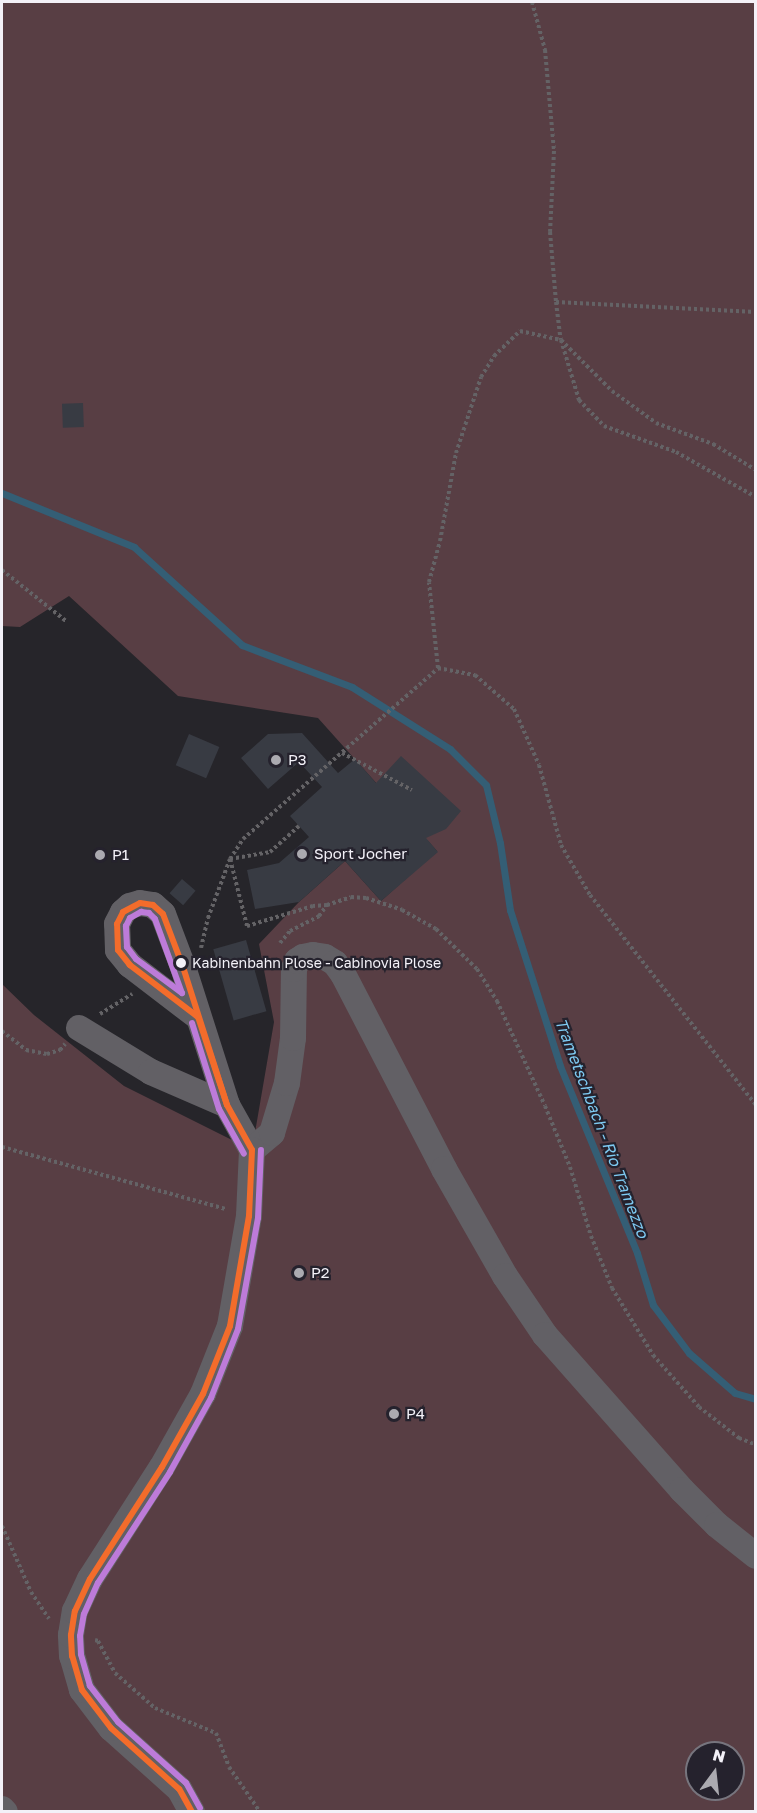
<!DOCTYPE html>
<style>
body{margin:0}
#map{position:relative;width:757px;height:1813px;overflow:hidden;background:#26252a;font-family:"Golos Text",sans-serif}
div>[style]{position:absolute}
.green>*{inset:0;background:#583e44}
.stream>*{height:7px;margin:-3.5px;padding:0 3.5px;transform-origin:3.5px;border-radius:3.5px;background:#345e75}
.building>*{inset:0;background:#383b43;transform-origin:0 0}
.path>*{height:4px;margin-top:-2px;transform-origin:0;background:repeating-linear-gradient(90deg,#646366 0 3px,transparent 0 6px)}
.minor>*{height:26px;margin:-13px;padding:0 13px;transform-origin:13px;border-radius:13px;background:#626065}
.bus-1>*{height:6px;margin:-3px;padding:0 3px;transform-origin:3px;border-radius:3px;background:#f36c2b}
.bus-2>*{height:6px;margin:-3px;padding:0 3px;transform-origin:3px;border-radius:3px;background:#bd7bd9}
.dots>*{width:16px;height:16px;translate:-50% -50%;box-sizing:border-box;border:3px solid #25222d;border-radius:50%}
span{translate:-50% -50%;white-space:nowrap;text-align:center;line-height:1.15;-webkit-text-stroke:4.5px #25222d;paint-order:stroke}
.bus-label{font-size:14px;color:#f3f1f8}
.left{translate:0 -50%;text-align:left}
.poi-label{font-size:15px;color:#f3f1f8}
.water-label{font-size:16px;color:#7ecaf2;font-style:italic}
.frame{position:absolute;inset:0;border:3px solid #f3f1f8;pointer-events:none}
.north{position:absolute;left:685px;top:1741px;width:60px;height:60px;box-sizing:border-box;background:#25222d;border:2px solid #77757e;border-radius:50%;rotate:15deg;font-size:16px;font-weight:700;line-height:24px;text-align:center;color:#f3f1f8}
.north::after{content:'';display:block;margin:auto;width:21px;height:27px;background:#abaab0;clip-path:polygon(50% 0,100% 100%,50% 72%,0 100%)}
</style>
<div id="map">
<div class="green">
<i style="clip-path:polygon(evenodd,2px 2px,755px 2px,755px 1811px,2px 1811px,2px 984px,34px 1015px,124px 1086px,252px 1150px,274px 1022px,259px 944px,299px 902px,345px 861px,381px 901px,437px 851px,318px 718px,178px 696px,69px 596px,20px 627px,2px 626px,2px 2px,697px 1753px,733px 1753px,733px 1789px,697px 1789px,697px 1753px)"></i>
</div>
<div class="stream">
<i style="left:2px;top:493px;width:143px;rotate:22.2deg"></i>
<i style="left:134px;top:547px;width:146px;rotate:42.2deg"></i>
<i style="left:242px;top:645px;width:118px;rotate:20.9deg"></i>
<i style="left:352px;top:687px;width:116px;rotate:32.3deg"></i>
<i style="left:450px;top:749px;width:51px;rotate:45deg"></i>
<i style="left:486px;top:785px;width:60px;rotate:76.4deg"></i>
<i style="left:500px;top:843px;width:68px;rotate:81.5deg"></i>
<i style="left:510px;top:910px;width:164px;rotate:72.2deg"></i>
<i style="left:560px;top:1066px;width:202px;rotate:67.6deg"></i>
<i style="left:637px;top:1253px;width:54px;rotate:72.9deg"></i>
<i style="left:653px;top:1305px;width:60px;rotate:53.1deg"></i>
<i style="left:689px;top:1353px;width:61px;rotate:41deg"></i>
<i style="left:735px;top:1393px;width:22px;rotate:16deg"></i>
</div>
<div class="building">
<i style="left:83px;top:403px;width:24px;height:21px;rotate:88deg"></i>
<i style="clip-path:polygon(302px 733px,338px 773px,355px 759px,376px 783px,401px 756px,461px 811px,446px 829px,426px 838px,438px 852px,381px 901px,345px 861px,299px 902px,255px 909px,247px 870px,279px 863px,309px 837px,290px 816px,322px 787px,299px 762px,268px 789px,241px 758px,268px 734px)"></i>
<i style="left:189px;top:734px;width:33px;height:34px;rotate:23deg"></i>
<i style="left:182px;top:879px;width:18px;height:19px;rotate:41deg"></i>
<i style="left:246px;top:940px;width:74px;height:34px;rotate:74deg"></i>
</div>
<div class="path">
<i style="left:532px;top:2px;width:50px;rotate:74.8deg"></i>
<i style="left:545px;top:50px;width:101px;rotate:84.9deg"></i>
<i style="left:554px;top:151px;width:81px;rotate:92.8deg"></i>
<i style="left:550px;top:232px;width:70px;rotate:85.1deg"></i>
<i style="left:556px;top:302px;width:38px;rotate:83deg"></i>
<i style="left:561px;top:340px;width:63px;rotate:73.3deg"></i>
<i style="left:579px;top:400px;width:36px;rotate:46deg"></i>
<i style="left:604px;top:426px;width:77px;rotate:19.9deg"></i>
<i style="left:676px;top:452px;width:92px;rotate:29.4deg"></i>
<i style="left:556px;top:302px;width:200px;rotate:2.9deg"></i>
<i style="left:2px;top:570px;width:82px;rotate:38.6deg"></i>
<i style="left:438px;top:668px;width:86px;rotate:-96deg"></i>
<i style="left:429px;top:582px;width:42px;rotate:-75deg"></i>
<i style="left:440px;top:541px;width:89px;rotate:-79.7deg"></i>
<i style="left:456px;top:453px;width:80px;rotate:-71.8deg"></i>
<i style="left:481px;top:377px;width:25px;rotate:-58deg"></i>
<i style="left:494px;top:356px;width:36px;rotate:-44deg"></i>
<i style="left:520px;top:331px;width:42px;rotate:12.4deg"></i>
<i style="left:561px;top:340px;width:72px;rotate:45deg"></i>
<i style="left:612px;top:391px;width:54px;rotate:36deg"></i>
<i style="left:656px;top:423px;width:61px;rotate:20.2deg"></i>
<i style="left:713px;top:444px;width:50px;rotate:31.2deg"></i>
<i style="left:438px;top:668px;width:38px;rotate:11deg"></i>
<i style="left:475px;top:675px;width:52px;rotate:41.1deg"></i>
<i style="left:514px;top:709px;width:61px;rotate:65.9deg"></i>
<i style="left:539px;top:765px;width:83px;rotate:74.6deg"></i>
<i style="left:561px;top:845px;width:58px;rotate:59.9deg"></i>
<i style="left:590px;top:895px;width:268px;rotate:51.7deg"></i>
<i style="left:342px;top:753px;width:79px;rotate:27.9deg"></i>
<i style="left:327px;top:905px;width:25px;rotate:-18deg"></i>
<i style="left:351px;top:897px;width:15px;rotate:4deg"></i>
<i style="left:366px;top:898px;width:38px;rotate:18deg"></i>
<i style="left:402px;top:910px;width:39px;rotate:29deg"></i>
<i style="left:436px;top:929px;width:57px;rotate:44.3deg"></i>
<i style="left:477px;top:969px;width:38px;rotate:58deg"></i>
<i style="left:497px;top:1001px;width:115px;rotate:65.4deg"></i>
<i style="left:545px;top:1106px;width:66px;rotate:67.7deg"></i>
<i style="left:570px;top:1167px;width:72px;rotate:73.1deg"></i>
<i style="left:591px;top:1236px;width:56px;rotate:68deg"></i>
<i style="left:612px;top:1288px;width:79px;rotate:58.5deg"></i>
<i style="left:653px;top:1355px;width:69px;rotate:48.5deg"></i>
<i style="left:699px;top:1407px;width:51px;rotate:37.8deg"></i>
<i style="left:739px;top:1438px;width:18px;rotate:22deg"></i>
<i style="left:280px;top:943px;width:16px;rotate:-50deg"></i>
<i style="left:290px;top:931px;width:33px;rotate:-27deg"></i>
<i style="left:319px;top:916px;width:14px;rotate:-54deg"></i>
<i style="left:327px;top:905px;width:14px;rotate:176deg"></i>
<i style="left:313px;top:906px;width:69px;rotate:163.1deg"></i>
<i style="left:247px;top:926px;width:69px;rotate:-104.2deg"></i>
<i style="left:230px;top:859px;width:41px;rotate:-9.9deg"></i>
<i style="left:270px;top:852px;width:39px;rotate:-42deg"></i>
<i style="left:201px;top:948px;width:31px;rotate:-77deg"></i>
<i style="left:208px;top:918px;width:63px;rotate:-69.6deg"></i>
<i style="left:230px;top:859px;width:24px;rotate:-57deg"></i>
<i style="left:243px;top:839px;width:259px;rotate:-41.2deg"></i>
<i style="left:100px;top:1014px;width:38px;rotate:-32deg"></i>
<i style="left:2px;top:1031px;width:31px;rotate:38deg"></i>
<i style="left:26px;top:1050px;width:21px;rotate:11deg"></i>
<i style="left:47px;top:1054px;width:14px;rotate:-17deg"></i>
<i style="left:60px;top:1050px;width:8px;rotate:-50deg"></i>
<i style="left:2px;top:1147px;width:232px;rotate:15.5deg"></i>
<i style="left:2px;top:1526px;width:72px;rotate:66.3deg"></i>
<i style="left:31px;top:1592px;width:32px;rotate:56deg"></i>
<i style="left:95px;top:1640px;width:3px;rotate:18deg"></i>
<i style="left:98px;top:1641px;width:36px;rotate:62deg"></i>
<i style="left:115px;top:1673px;width:53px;rotate:41.2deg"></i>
<i style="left:155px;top:1708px;width:66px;rotate:22.3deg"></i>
<i style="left:216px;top:1733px;width:36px;rotate:69deg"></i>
<i style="left:229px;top:1767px;width:55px;rotate:55.4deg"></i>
</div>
<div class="minor">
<i style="left:198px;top:1017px;width:86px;rotate:-142.6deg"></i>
<i style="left:130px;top:965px;width:19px;rotate:-129deg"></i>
<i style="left:118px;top:950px;width:26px;rotate:-92deg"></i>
<i style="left:117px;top:924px;width:13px;rotate:-63deg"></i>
<i style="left:123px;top:912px;width:9px;rotate:-41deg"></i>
<i style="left:130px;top:906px;width:10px;rotate:-17deg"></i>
<i style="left:140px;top:903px;width:13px;rotate:9deg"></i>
<i style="left:153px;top:905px;width:13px;rotate:42deg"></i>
<i style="left:163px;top:914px;width:57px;rotate:69.3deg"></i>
<i style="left:183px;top:967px;width:145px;rotate:72.3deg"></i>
<i style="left:227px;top:1105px;width:51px;rotate:60.9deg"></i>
<i style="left:79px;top:1028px;width:84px;rotate:31.4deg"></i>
<i style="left:151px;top:1072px;width:83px;rotate:23.5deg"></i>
<i style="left:252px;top:1150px;width:26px;rotate:-40deg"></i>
<i style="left:272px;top:1133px;width:52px;rotate:-73.3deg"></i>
<i style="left:287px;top:1083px;width:45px;rotate:-82.4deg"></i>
<i style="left:293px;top:1038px;width:69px;rotate:-89.2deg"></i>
<i style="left:294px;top:969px;width:9px;rotate:-69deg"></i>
<i style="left:297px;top:961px;width:7px;rotate:-34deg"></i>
<i style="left:303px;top:957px;width:10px;rotate:-11deg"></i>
<i style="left:313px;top:955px;width:12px;rotate:9deg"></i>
<i style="left:325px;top:957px;width:12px;rotate:31deg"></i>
<i style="left:335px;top:963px;width:14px;rotate:54deg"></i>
<i style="left:343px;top:974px;width:220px;rotate:62.6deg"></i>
<i style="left:444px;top:1169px;width:123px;rotate:60.3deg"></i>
<i style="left:505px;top:1276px;width:71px;rotate:55.9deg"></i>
<i style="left:545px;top:1335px;width:207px;rotate:48.5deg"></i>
<i style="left:682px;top:1490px;width:49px;rotate:45deg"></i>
<i style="left:717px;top:1525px;width:50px;rotate:38.5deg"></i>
<i style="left:2px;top:1809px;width:4px;rotate:45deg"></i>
<i style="left:192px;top:1812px;width:26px;rotate:-119deg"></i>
<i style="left:179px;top:1789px;width:91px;rotate:-138.1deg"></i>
<i style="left:111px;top:1728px;width:48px;rotate:-127.3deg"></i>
<i style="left:82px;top:1690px;width:35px;rotate:-106deg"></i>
<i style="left:72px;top:1656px;width:21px;rotate:-93deg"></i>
<i style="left:71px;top:1635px;width:24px;rotate:-81deg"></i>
<i style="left:75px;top:1611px;width:35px;rotate:-65deg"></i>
<i style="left:90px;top:1579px;width:133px;rotate:-57.3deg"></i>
<i style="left:162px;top:1467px;width:84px;rotate:-60.7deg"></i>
<i style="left:203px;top:1394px;width:73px;rotate:-68.3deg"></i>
<i style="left:230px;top:1326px;width:112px;rotate:-80.2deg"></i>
<i style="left:249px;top:1216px;width:66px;rotate:-87.4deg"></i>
</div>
<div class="bus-1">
<i style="left:140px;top:903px;width:13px;rotate:9deg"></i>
<i style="left:153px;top:905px;width:13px;rotate:42deg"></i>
<i style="left:163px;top:914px;width:57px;rotate:69.3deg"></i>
<i style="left:183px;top:967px;width:145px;rotate:72.3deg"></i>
<i style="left:227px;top:1105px;width:93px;rotate:-108.2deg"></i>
<i style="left:198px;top:1017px;width:86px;rotate:-142.6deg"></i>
<i style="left:130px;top:965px;width:19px;rotate:-129deg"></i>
<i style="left:118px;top:950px;width:26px;rotate:-92deg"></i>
<i style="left:117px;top:924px;width:13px;rotate:-63deg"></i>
<i style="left:123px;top:912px;width:19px;rotate:-28deg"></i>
<i style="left:227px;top:1105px;width:51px;rotate:60.9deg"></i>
<i style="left:192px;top:1812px;width:26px;rotate:-119deg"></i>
<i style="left:179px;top:1789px;width:91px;rotate:-138.1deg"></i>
<i style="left:111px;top:1728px;width:48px;rotate:-127.3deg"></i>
<i style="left:82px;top:1690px;width:35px;rotate:-106deg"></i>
<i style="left:72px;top:1656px;width:21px;rotate:-93deg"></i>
<i style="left:71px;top:1635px;width:24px;rotate:-81deg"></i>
<i style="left:75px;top:1611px;width:35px;rotate:-65deg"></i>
<i style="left:90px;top:1579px;width:133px;rotate:-57.3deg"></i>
<i style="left:162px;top:1467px;width:84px;rotate:-60.7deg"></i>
<i style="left:203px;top:1394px;width:73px;rotate:-68.3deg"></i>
<i style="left:230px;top:1326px;width:112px;rotate:-80.2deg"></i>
<i style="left:249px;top:1216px;width:66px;rotate:-87.4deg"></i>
</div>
<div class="bus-2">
<i style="left:141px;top:912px;width:8px;rotate:7deg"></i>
<i style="left:149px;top:913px;width:8px;rotate:45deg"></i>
<i style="left:155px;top:919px;width:79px;rotate:70deg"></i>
<i style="left:182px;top:993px;width:57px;rotate:-143.5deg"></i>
<i style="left:136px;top:959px;width:15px;rotate:-127deg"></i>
<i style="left:127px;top:947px;width:21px;rotate:-93deg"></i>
<i style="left:126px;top:926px;width:9px;rotate:-63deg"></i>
<i style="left:130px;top:918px;width:13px;rotate:-29deg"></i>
<i style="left:192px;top:1023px;width:90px;rotate:72.6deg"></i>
<i style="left:219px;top:1109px;width:51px;rotate:60.9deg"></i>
<i style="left:200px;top:1808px;width:29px;rotate:-119deg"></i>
<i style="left:186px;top:1783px;width:91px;rotate:-138.1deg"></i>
<i style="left:118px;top:1722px;width:46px;rotate:-127.9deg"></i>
<i style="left:90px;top:1686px;width:33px;rotate:-106deg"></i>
<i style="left:81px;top:1654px;width:18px;rotate:-93deg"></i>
<i style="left:80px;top:1636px;width:22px;rotate:-80deg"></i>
<i style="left:84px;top:1614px;width:34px;rotate:-66deg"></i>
<i style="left:98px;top:1583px;width:132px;rotate:-57deg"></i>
<i style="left:170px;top:1472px;width:85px;rotate:-61deg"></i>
<i style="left:211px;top:1398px;width:74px;rotate:-68.6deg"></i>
<i style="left:238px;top:1329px;width:113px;rotate:-79.8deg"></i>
<i style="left:258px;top:1218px;width:68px;rotate:-87.5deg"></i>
</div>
<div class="dots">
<i style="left:276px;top:760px;background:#abaab0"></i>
<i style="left:302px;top:854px;background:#abaab0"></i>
<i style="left:100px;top:855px;background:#abaab0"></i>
<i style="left:181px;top:963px;background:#f3f1f8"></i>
<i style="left:299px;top:1273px;background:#abaab0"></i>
<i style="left:394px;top:1414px;background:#abaab0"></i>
</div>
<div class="bus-label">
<span class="left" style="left:192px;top:963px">Kabinenbahn Plose - Cabinovia Plose</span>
</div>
<div class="poi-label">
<span class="left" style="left:288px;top:760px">P3</span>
<span class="left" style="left:314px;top:854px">Sport Jocher</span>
<span class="left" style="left:112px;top:855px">P1</span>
<span class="left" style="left:311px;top:1273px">P2</span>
<span class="left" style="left:406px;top:1414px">P4</span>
</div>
<div class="water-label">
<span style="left:602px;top:1128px;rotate:69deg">Trametschbach - Rio Tramezzo</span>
</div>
<div class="frame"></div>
<div class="north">N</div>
</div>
